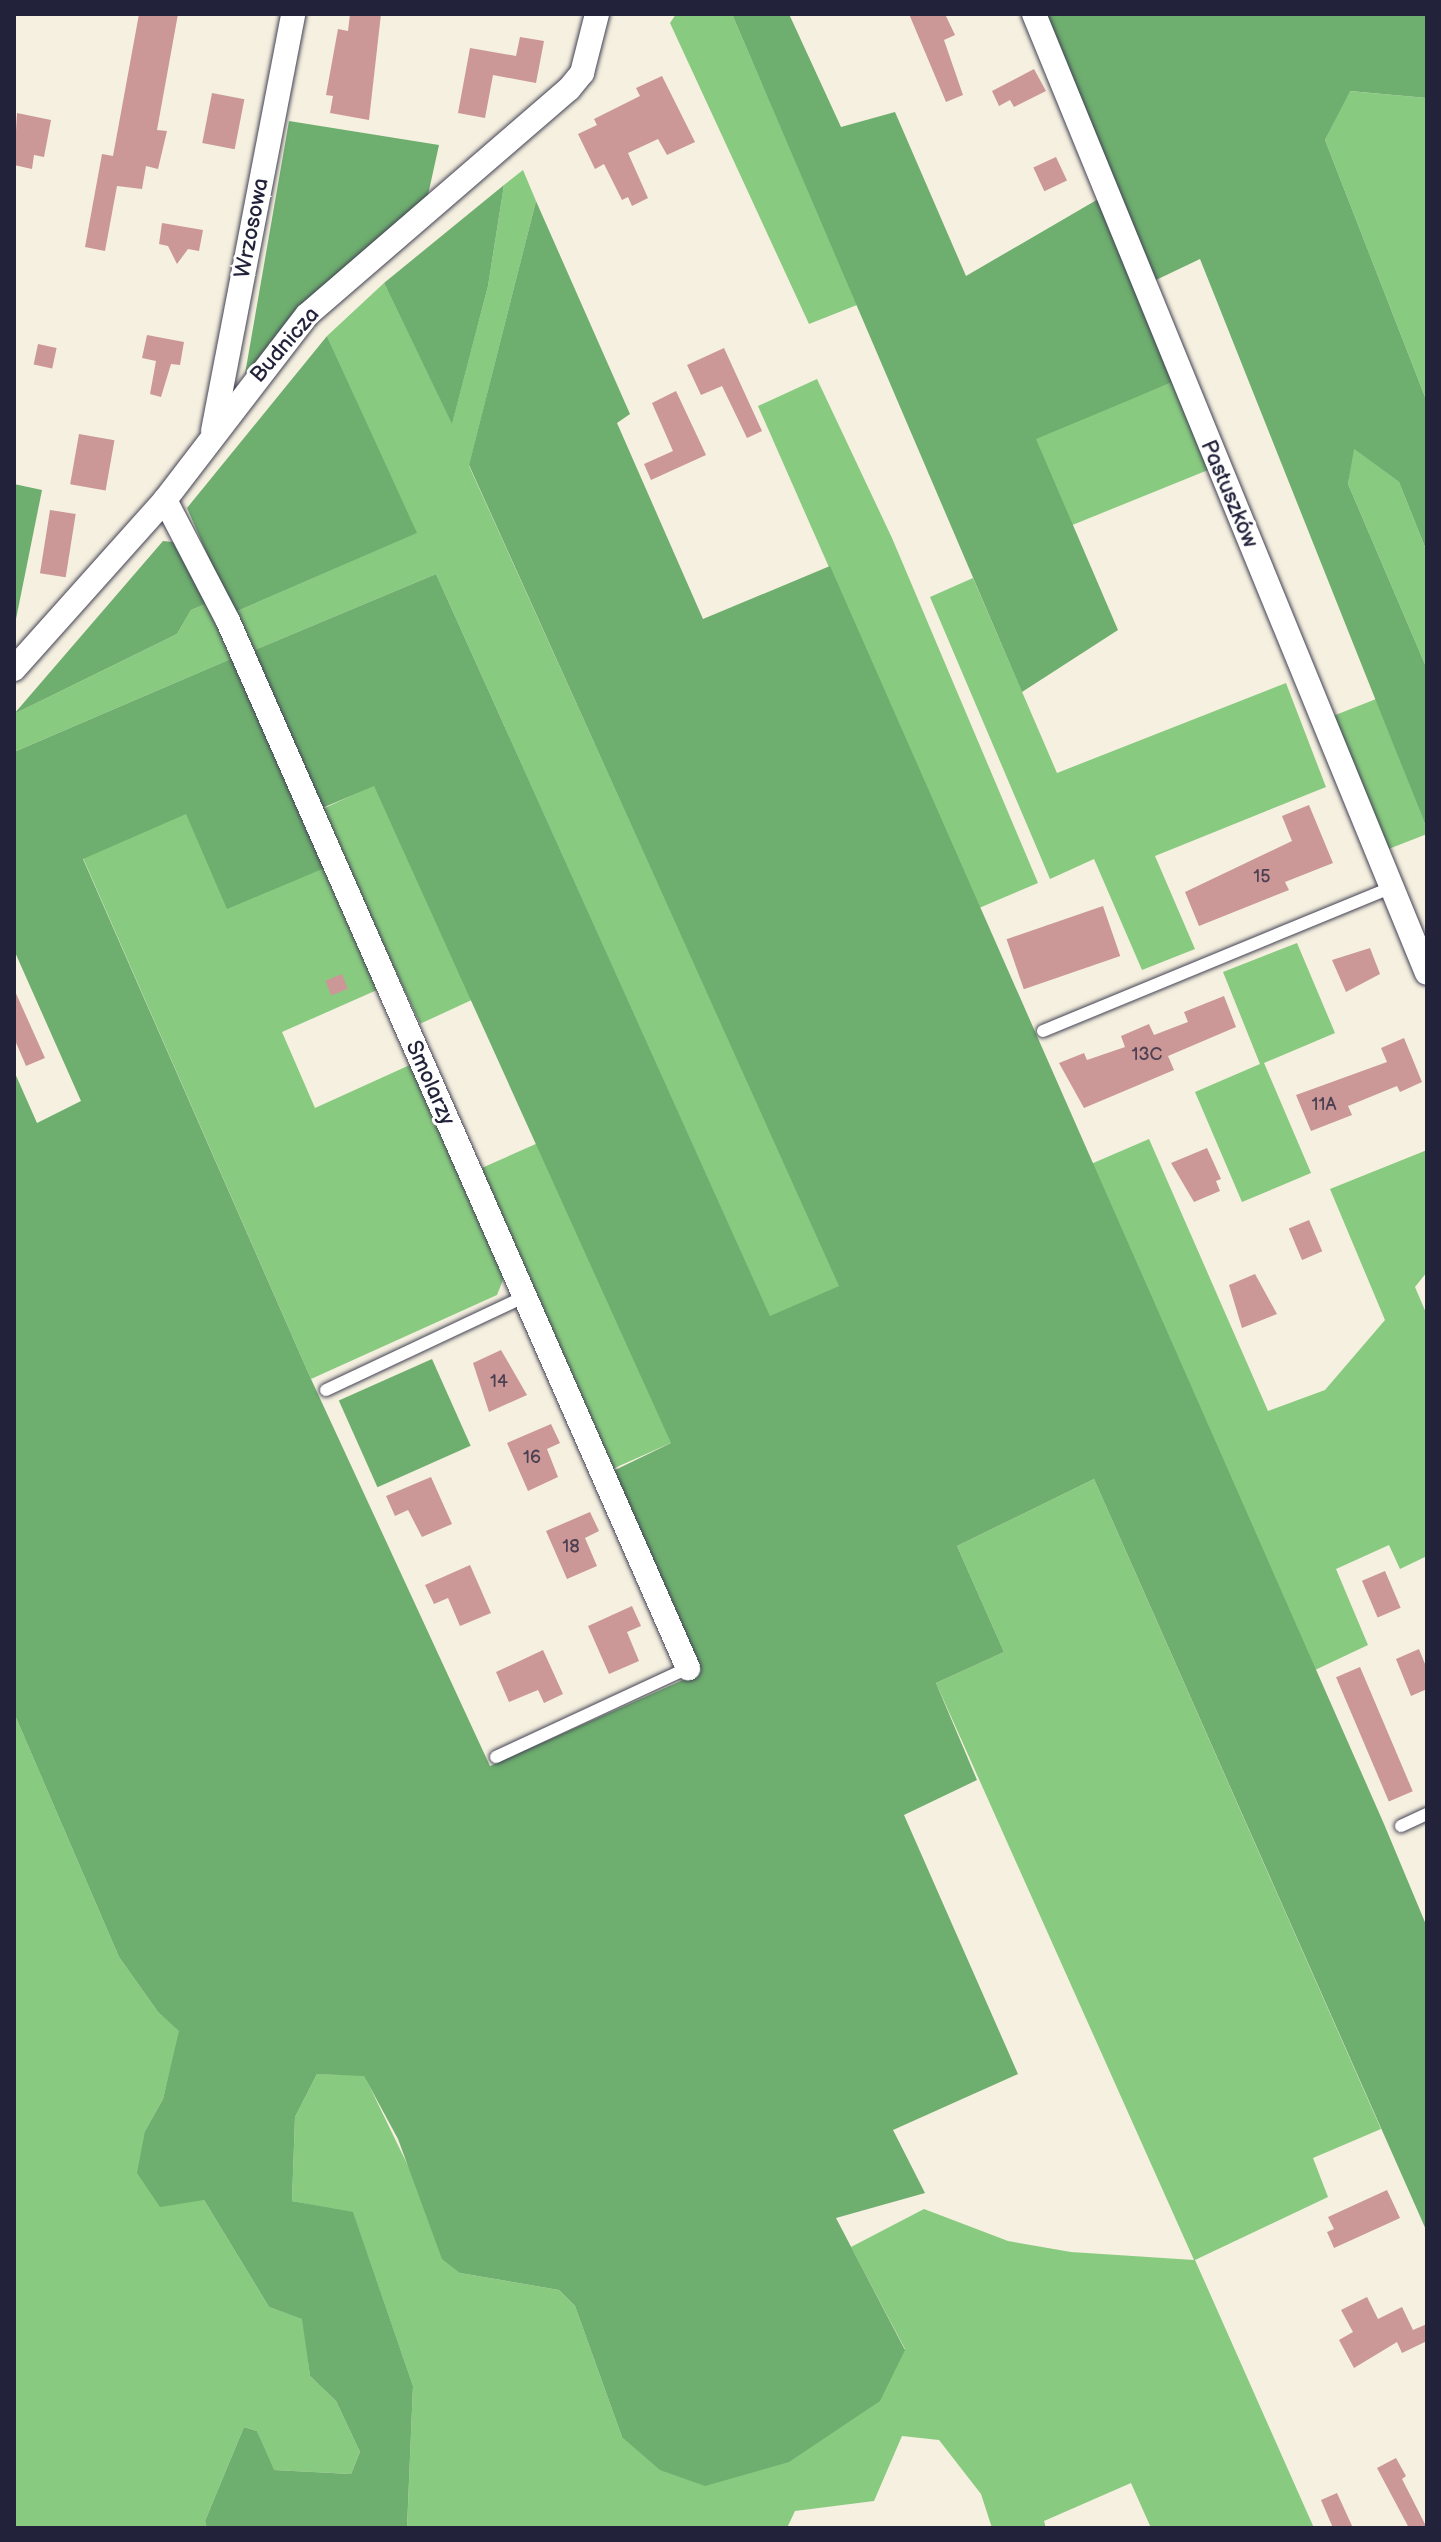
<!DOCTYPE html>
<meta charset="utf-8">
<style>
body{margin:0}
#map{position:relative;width:1441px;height:2542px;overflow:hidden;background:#f5f0df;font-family:"Balsamiq Sans",sans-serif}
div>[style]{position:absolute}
.green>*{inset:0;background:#89ca81;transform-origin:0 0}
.forest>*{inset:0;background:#6eae6f;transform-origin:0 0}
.building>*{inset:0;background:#cb9897;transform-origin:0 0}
.roads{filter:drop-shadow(0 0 2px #424154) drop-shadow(0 0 2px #424154)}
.service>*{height:12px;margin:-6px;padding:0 6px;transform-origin:6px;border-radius:6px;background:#fff}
.minor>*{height:24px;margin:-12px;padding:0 12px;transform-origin:12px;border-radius:12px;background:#fff}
span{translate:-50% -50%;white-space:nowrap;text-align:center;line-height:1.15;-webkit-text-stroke:6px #fff;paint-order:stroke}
.number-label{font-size:18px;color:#4c4052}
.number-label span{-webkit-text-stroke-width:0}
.street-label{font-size:22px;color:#22223b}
.frame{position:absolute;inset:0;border:16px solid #22223b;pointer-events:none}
</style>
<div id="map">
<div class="green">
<i style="clip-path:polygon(676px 14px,732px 14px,857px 305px,809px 324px,670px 23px)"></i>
<i style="clip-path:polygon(1349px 91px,1427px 98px,1427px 402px,1325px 140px)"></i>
<i style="clip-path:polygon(523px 170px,536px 201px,469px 466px,840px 1286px,770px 1317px,436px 574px,250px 652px,233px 613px,416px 533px,327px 336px,384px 283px,452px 423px,488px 286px,504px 185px)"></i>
<i style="clip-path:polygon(817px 379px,892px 538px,1038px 883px,979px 908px,758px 406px)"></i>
<i style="left:1175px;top:381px;width:95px;height:151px;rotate:68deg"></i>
<i style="clip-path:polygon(1353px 448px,1399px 482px,1427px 552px,1427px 669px,1348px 484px)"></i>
<i style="clip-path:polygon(973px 578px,1057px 773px,1286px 683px,1326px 787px,1155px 856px,1195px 949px,1142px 970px,1094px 859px,1050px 879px,930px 597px)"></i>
<i style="clip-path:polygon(208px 603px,233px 658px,14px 752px,14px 714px,177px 634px,191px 610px)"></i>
<i style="clip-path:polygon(1376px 699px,1427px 829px,1427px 834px,1386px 850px,1333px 716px)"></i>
<i style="left:374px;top:785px;width:236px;height:59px;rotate:65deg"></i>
<i style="clip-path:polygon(186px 813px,327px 867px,377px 990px,282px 1032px,315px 1108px,412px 1064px,505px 1275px,497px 1295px,311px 1379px,83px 858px)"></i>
<i style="clip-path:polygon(1297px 943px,1335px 1033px,1264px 1063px,1311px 1173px,1242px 1202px,1195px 1092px,1260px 1064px,1223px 972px)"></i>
<i style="clip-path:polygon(1149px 1139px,1268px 1411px,1325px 1390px,1385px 1320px,1330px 1189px,1427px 1150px,1427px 1272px,1415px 1287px,1427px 1315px,1427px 1556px,1400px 1569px,1389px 1545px,1336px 1569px,1368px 1645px,1315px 1670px,1091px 1164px)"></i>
<i style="left:538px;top:1143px;width:328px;height:64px;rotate:66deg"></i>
<i style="clip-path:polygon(1094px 1479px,1381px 2129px,1313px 2158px,1328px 2197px,1195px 2260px,1314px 2528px,1151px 2528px,1131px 2483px,1044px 2521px,1046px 2528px,992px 2528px,981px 2494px,939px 2440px,902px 2436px,874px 2501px,795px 2511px,787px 2528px,407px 2528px,413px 2386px,353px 2213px,292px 2201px,295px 2117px,317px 2074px,364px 2075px,460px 2273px,559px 2290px,575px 2306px,622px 2437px,905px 2349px,851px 2247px,924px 2209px,1008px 2241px,1071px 2252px,1194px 2260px,936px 1683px,1004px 1652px,957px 1546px)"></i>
<i style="clip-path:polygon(14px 1713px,119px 1957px,158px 2012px,180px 2031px,163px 2099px,145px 2131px,204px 2200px,269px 2307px,303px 2319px,310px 2376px,336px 2401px,360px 2452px,351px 2474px,273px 2470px,257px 2431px,244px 2427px,205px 2521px,207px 2528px,14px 2528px)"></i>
</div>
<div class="forest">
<i style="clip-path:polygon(732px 14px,789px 14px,841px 127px,895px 112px,966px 276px,1100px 198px,1175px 381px,1036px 439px,1118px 630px,1022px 692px)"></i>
<i style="clip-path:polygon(1045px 14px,1427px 14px,1427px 98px,1350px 91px,1325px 140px,1427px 402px,1427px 552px,1399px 482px,1354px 449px,1348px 484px,1427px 669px,1427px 829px,1200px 259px,1156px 280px)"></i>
<i style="clip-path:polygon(289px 121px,439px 145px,428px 195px,310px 299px,245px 374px)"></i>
<i style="clip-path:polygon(504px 185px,488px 286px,452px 424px,384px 283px)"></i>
<i style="clip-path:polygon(536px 201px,630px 414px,617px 423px,703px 619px,830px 566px,1384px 1824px,1427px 1927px,1427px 2232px,1094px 1479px,957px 1546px,1004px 1652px,936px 1683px,977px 1780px,904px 1815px,1018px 2074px,893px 2130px,925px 2193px,836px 2218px,905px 2350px,880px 2401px,789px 2462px,705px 2486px,660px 2470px,622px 2437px,575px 2306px,559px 2290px,460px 2273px,442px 2259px,398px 2139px,364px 2076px,317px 2074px,295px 2117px,292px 2201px,353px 2212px,413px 2386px,407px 2528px,207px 2528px,205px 2521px,244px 2427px,257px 2431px,274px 2470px,351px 2474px,360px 2452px,336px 2401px,310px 2376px,302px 2319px,269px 2307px,204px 2200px,160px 2207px,137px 2173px,145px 2131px,163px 2099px,179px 2031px,158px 2012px,119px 1957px,14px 1713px,14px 1071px,37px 1123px,81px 1101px,14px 950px,14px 752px,233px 658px,327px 867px,227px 909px,186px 814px,83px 859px,311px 1379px,490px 1766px,701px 1672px,613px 1471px,671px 1443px,374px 786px,320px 809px,250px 652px,436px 574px,770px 1316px,839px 1286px,469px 465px)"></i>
<i style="clip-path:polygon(327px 336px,417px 533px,233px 613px,187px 508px)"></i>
<i style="clip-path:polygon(14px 484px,42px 490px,14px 629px)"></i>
<i style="clip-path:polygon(163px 541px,182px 543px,208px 603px,191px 610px,177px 634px,14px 714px)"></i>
<i style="left:432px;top:1359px;width:95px;height:102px;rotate:66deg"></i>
</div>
<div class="building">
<i style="clip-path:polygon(139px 14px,178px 14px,157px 130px,167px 131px,158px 169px,146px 166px,142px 189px,117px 186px,105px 251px,85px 247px,102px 154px,113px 156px)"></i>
<i style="clip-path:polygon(350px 14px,381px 14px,369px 120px,330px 113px,333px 96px,326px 95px,338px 29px,348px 31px)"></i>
<i style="clip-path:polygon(909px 14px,945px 14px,955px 35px,944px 40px,963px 95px,946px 102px)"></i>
<i style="clip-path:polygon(520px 37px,544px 41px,536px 83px,493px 75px,485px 118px,458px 113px,470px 48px,516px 56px)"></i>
<i style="clip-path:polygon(1034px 69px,1046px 91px,1014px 107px,1010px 100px,999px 106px,992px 91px)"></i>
<i style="clip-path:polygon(662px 76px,695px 142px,667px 155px,658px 139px,628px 153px,648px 198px,632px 206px,628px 197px,622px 200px,604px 164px,595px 169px,578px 134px,597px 125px,594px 119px,640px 96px,636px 88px)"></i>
<i style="left:212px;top:93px;width:33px;height:51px;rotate:11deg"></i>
<i style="clip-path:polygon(17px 113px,51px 120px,44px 157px,34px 155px,32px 169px,14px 165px)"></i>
<i style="left:1056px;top:157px;width:26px;height:25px;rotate:65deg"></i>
<i style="clip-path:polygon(162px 223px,203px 230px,199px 251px,188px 249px,177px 264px,168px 246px,159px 244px)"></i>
<i style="clip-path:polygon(147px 335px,184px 342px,180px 365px,171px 364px,161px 397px,150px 394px,156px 361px,142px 358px)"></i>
<i style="left:38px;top:344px;width:19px;height:21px;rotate:12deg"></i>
<i style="clip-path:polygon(724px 348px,762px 431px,747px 438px,722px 386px,701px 395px,687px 365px)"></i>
<i style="clip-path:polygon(676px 391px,706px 455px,651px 480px,644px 464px,673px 451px,652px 403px)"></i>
<i style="left:79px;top:434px;width:36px;height:51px;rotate:10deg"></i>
<i style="left:50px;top:510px;width:26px;height:64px;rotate:9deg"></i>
<i style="clip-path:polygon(1309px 805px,1333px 863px,1285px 882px,1289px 890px,1199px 926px,1185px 892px,1292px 841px,1282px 816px)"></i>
<i style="left:1103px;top:906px;width:53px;height:102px;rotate:71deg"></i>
<i style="clip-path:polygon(1370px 948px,1380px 974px,1346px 992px,1332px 960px)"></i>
<i style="left:342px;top:974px;width:16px;height:18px;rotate:68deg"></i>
<i style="clip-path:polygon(14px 989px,45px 1058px,26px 1066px,14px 1038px)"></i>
<i style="clip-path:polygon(1224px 996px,1236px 1027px,1168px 1056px,1174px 1070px,1084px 1108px,1059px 1063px,1084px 1053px,1087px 1060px,1125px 1047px,1121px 1036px,1149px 1024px,1154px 1035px,1188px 1022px,1184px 1012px)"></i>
<i style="clip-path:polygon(1404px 1038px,1422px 1082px,1400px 1092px,1397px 1086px,1348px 1106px,1352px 1115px,1311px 1131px,1296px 1095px,1387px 1062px,1381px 1048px)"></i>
<i style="clip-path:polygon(1207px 1148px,1221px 1179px,1216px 1181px,1220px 1191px,1194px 1202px,1171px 1163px)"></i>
<i style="left:1309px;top:1220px;width:34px;height:22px;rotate:67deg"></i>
<i style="clip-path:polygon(1255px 1274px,1277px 1314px,1242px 1328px,1229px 1285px)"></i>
<i style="clip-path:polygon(501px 1350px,527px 1395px,489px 1412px,473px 1363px)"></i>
<i style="clip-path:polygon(551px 1424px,560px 1443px,547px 1449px,558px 1477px,528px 1491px,507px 1443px)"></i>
<i style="clip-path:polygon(431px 1477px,452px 1524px,422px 1537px,408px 1510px,395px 1516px,386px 1496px)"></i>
<i style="clip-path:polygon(590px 1512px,599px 1531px,585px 1538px,597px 1566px,567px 1579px,546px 1531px)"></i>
<i style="clip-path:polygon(470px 1565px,491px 1613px,460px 1626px,448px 1598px,434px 1604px,425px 1585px)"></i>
<i style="left:1385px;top:1571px;width:40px;height:25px;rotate:67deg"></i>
<i style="clip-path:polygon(632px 1606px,641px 1626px,627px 1632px,639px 1661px,609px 1674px,588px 1626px)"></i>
<i style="clip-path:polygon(1419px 1649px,1427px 1669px,1427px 1689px,1411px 1696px,1396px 1659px)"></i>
<i style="clip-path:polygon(543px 1650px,563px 1694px,544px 1703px,538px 1690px,509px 1702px,496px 1672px)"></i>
<i style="left:1360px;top:1667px;width:135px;height:26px;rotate:67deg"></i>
<i style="clip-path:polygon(1387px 2190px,1400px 2218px,1334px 2248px,1327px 2232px,1334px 2229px,1328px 2217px)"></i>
<i style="clip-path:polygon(1367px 2297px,1378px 2319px,1402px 2307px,1413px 2330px,1427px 2324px,1427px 2341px,1402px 2353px,1397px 2342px,1354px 2368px,1339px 2340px,1353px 2332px,1341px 2310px)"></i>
<i style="clip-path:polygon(1396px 2458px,1406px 2476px,1402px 2479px,1427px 2528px,1409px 2528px,1377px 2468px)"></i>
<i style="clip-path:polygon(1337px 2493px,1353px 2528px,1333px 2528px,1321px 2500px)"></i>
</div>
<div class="roads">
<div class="service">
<i style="left:1043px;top:1031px;width:378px;rotate:-22.4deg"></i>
<i style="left:326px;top:1390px;width:219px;rotate:-25.2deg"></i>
<i style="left:496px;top:1757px;width:212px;rotate:-24.9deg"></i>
<i style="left:1401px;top:1826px;width:29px;rotate:-25deg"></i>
</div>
<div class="minor">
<i style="left:1034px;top:14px;width:1036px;rotate:67.72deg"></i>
<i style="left:213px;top:431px;width:425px;rotate:-79.1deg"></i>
<i style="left:165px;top:500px;width:136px;rotate:62.5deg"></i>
<i style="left:228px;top:621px;width:1144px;rotate:66.28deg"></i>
<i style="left:14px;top:669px;width:227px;rotate:-48.2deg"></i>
<i style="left:165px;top:500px;width:233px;rotate:-52.5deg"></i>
<i style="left:307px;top:315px;width:346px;rotate:-40.8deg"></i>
<i style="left:569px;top:89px;width:21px;rotate:-51deg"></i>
<i style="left:582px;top:73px;width:61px;rotate:-75.7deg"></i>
</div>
</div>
<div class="number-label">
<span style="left:1262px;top:877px">15</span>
<span style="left:1147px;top:1055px">13C</span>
<span style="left:1324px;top:1105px">11A</span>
<span style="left:499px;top:1382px">14</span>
<span style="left:532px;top:1458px">16</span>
<span style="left:571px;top:1547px">18</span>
</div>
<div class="street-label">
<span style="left:252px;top:228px;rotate:-79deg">Wrzosowa</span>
<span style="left:285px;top:345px;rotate:-49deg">Budnicza</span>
<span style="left:1229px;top:494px;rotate:67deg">Pastuszków</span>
<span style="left:430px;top:1083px;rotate:66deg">Smolarzy</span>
</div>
<div class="frame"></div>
</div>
